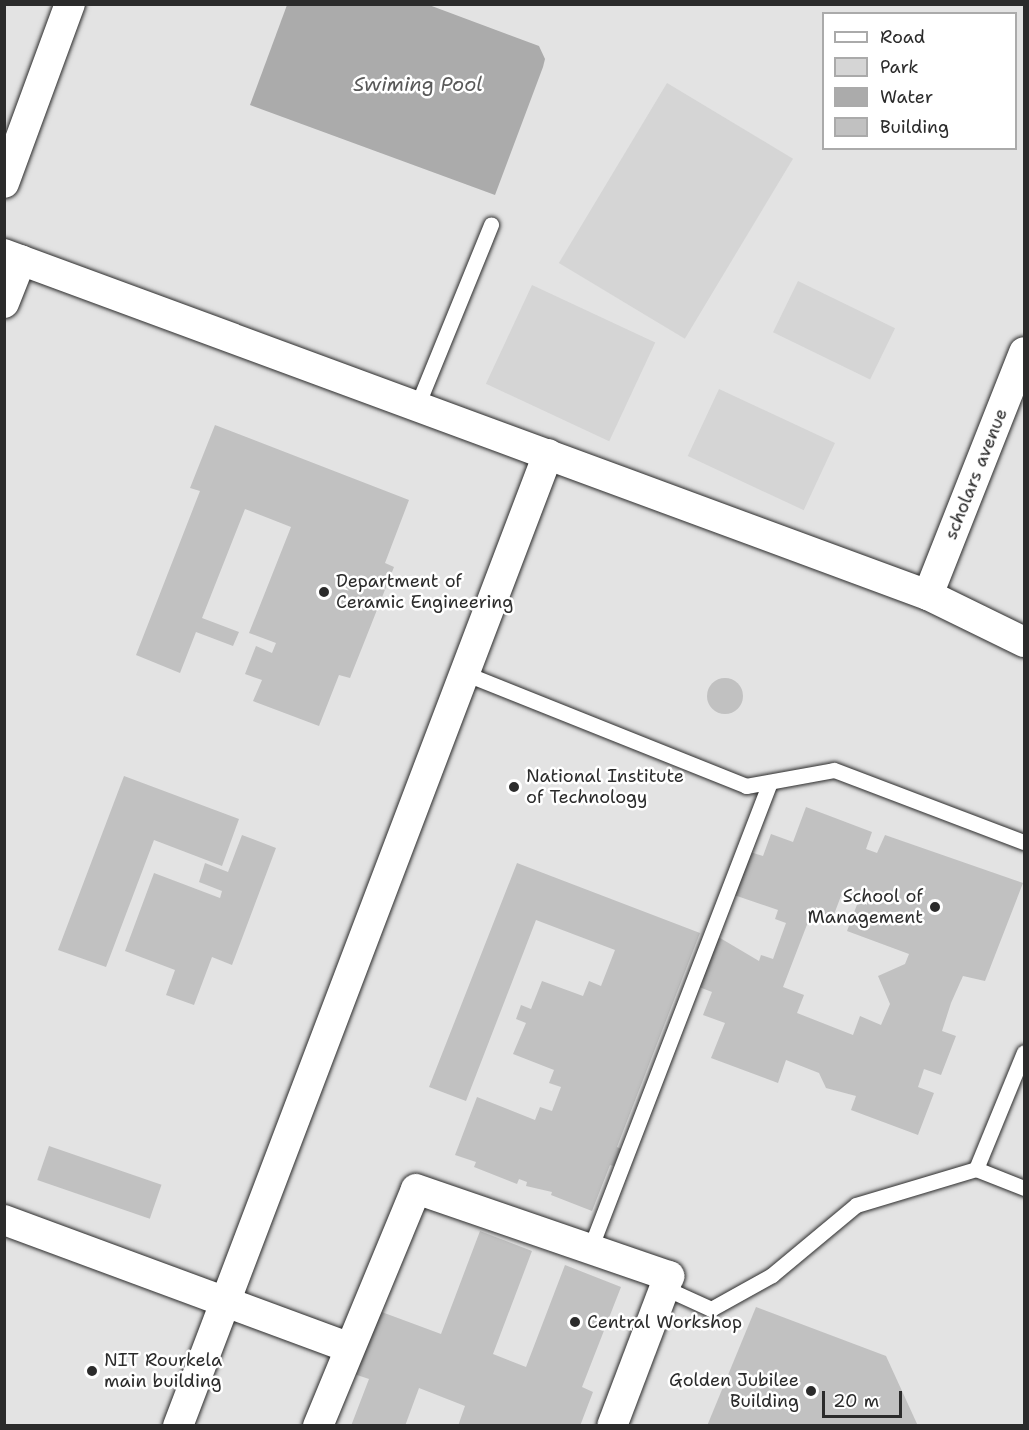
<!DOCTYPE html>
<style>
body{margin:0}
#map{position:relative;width:1029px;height:1430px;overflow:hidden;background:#f2f2f2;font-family:"Shantell Sans",sans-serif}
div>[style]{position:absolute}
.built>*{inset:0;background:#e3e3e3}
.green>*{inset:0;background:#d5d5d5;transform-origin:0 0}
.water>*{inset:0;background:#ababab}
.building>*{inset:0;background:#c1c1c1;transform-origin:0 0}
.round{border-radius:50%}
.roads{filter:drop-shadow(0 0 2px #2b2b2b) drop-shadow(0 0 2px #2b2b2b)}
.service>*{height:15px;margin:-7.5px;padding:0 7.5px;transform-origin:7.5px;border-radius:7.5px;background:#fff}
.minor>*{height:30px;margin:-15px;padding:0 15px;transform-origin:15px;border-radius:15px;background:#fff}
.dots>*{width:16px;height:16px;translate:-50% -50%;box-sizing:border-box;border:3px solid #fff;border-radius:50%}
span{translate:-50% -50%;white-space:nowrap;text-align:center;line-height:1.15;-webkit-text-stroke:5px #fff;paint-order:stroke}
.street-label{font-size:18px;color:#2b2b2b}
.poi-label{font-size:18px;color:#2b2b2b}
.left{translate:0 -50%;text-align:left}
.right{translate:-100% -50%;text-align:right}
.water-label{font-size:20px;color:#585858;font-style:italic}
.frame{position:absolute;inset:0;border:6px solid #2b2b2b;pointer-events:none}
.legend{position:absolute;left:822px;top:12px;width:195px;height:138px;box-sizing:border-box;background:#fff;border:2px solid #aaa;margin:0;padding:8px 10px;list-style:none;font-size:18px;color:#2b2b2b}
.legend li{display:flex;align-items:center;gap:12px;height:30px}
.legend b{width:30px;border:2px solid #aaa}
.scale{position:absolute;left:822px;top:1391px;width:80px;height:27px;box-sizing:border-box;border:3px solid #2b2b2b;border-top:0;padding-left:8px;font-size:18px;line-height:21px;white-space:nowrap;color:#2b2b2b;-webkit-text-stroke:4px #fff;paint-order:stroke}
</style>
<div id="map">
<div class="built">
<i style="clip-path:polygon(evenodd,5px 5px,1024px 5px,1024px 1425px,5px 1426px,5px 5px,824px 14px,1016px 14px,1016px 148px,824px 148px,824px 14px)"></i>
</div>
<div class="green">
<i style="left:667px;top:83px;width:147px;height:210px;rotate:31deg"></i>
<i style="left:798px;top:281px;width:108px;height:57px;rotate:26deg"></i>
<i style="left:532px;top:285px;width:136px;height:109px;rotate:25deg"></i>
<i style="left:719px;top:389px;width:128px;height:74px;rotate:25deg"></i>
</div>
<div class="water">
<i style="clip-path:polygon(287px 5px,429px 5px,539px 46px,545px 59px,543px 67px,495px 195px,250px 105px)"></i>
</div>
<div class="building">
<i style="clip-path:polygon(215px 425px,409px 500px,385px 563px,394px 567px,350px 678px,339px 675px,319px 726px,253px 701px,262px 680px,245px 674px,256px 646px,272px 653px,276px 643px,249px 633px,291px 527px,245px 509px,202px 618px,239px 632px,233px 646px,196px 632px,180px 673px,136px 655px,200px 491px,190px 488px)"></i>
<i class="round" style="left:707px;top:678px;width:36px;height:36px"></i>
<i style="clip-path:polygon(124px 776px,239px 819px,222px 866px,154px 840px,106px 967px,58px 950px)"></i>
<i style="clip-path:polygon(evenodd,806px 807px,872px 832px,866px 849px,877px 853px,885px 835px,1023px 883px,985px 981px,963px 976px,951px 1003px,942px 1031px,956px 1036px,941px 1075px,924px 1069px,918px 1087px,934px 1093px,918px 1135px,851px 1110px,856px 1096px,826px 1088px,819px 1073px,786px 1060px,778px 1083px,711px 1058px,725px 1023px,703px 1015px,712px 992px,699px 987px,715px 935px,759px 961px,761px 955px,773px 959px,786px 923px,775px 919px,778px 910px,734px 895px,750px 852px,763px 856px,771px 834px,793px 842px,806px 807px,841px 896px,858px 902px,847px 931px,909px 954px,905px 964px,878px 976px,890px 1004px,881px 1025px,860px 1016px,853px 1035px,797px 1013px,804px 995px,783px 987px,813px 909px,833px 917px,841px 896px)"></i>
<i style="clip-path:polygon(242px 835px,276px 848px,232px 965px,212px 957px,194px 1005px,166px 995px,175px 970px,125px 951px,154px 873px,220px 898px,222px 891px,199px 882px,205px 863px,228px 872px)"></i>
<i style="clip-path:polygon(517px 863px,700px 933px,617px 1147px,621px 1149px,614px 1166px,610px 1165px,592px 1211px,551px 1195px,552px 1192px,526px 1186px,527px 1182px,519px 1179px,517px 1184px,474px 1167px,476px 1162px,455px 1155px,477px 1097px,535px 1120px,540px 1107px,552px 1111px,561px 1087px,549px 1083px,554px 1070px,513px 1054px,526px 1023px,516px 1019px,521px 1005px,531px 1009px,542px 981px,583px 996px,589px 981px,601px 986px,615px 950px,536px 920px,466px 1101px,429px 1087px)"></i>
<i style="left:49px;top:1146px;width:119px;height:36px;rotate:19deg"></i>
<i style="clip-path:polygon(480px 1231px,532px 1251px,493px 1354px,526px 1367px,565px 1265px,621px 1287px,582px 1387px,593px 1392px,580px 1426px,458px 1426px,465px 1406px,419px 1388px,405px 1426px,351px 1426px,369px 1379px,354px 1374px,379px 1311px,441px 1334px)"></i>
<i style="clip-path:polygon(756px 1307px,886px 1356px,918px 1426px,707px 1426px)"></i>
</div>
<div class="roads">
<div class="service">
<i style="left:417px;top:406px;width:196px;rotate:-67.8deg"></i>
<i style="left:464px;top:673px;width:304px;rotate:21.8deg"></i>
<i style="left:746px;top:786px;width:89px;rotate:-10.3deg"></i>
<i style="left:834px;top:770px;width:203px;rotate:20.8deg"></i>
<i style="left:976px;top:1169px;width:126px;rotate:-67.7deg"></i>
<i style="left:590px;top:1249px;width:500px;rotate:-68.92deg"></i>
<i style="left:665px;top:1288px;width:51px;rotate:24.5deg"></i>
<i style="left:711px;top:1309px;width:70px;rotate:-29.1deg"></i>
<i style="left:772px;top:1275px;width:109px;rotate:-39.8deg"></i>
<i style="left:856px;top:1205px;width:125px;rotate:-16.7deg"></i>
<i style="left:976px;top:1169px;width:52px;rotate:21.6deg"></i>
</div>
<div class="minor">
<i style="left:4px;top:183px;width:191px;rotate:-69.8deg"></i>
<i style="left:4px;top:254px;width:985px;rotate:20.26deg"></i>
<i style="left:928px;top:595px;width:107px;rotate:26.1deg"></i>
<i style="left:4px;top:303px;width:46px;rotate:-68.4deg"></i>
<i style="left:928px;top:595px;width:261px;rotate:-68.4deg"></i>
<i style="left:4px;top:1220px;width:366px;rotate:20.3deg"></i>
<i style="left:178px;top:1426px;width:1040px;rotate:-69.16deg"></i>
<i style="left:318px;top:1426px;width:256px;rotate:-67.5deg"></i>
<i style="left:416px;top:1189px;width:268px;rotate:19deg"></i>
<i style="left:669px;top:1276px;width:160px;rotate:110.8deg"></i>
</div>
</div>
<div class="dots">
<i style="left:324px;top:592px;background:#2b2b2b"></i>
<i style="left:514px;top:787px;background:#2b2b2b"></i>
<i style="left:935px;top:907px;background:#2b2b2b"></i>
<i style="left:575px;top:1322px;background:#2b2b2b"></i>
<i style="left:92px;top:1371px;background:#2b2b2b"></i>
<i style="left:811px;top:1391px;background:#2b2b2b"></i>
</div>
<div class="street-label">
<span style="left:976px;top:474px;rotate:-68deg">scholars avenue</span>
</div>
<div class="poi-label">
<span class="left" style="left:336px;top:592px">Department of<br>Ceramic Engineering</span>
<span class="left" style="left:526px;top:787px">National Institute<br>of Technology</span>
<span class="right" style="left:923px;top:907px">School of<br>Management</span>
<span class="left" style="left:587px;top:1322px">Central Workshop</span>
<span class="left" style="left:104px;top:1371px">NIT Rourkela<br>main building</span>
<span class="right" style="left:799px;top:1391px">Golden Jubilee<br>Building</span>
</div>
<div class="water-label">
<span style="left:418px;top:84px">Swiming Pool</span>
</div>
<div class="frame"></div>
<ul class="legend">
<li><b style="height:8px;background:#fff"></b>Road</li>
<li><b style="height:16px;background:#d5d5d5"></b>Park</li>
<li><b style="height:16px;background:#ababab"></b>Water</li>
<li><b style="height:16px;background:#c1c1c1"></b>Building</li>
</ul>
<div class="scale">20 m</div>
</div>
